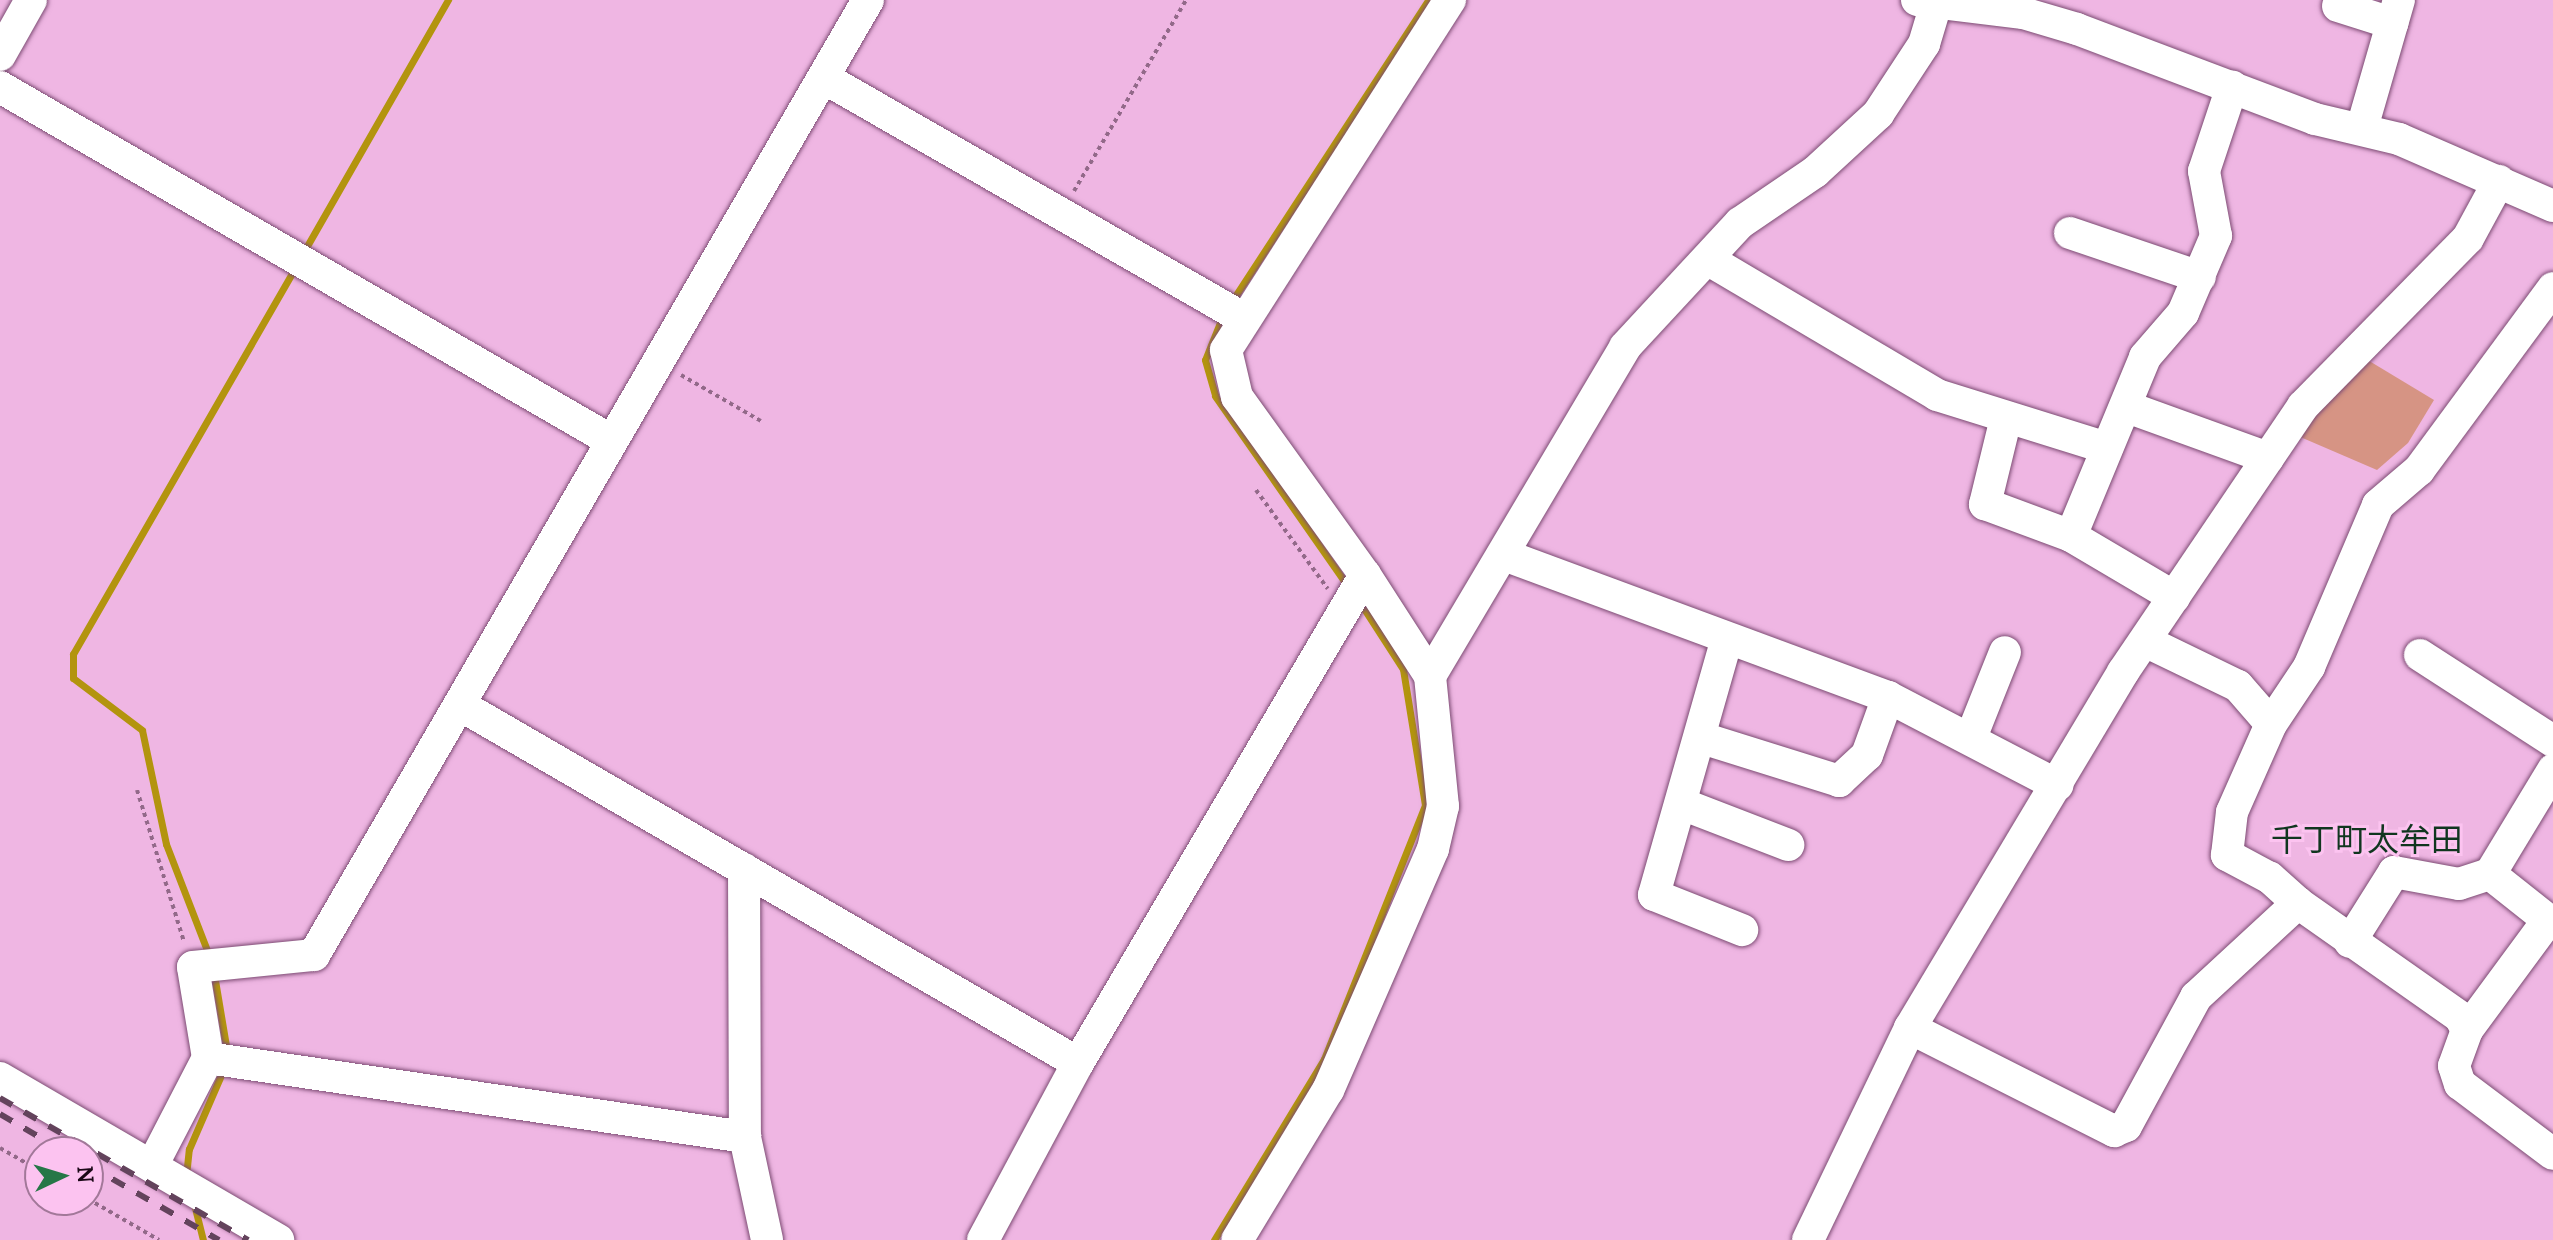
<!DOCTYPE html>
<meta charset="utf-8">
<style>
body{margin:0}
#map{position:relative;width:2553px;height:1240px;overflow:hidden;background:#efb6e3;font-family:Lora,"Noto Sans JP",serif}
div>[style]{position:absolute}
.green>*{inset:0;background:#d69484}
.stream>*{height:7px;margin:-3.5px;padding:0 3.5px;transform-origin:3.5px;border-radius:3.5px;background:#b3940e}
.path>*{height:4px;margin-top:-2px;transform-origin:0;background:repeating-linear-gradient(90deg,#926989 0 4px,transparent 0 8px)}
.roads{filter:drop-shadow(0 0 2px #7c4b73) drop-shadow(0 0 2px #7c4b73)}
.minor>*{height:32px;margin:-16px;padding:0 16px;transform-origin:16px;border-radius:16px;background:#fff}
.rail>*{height:6px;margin-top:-3px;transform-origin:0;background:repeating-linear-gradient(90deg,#63435c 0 14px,transparent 0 28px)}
span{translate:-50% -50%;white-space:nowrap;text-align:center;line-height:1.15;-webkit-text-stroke:6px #fcc3f0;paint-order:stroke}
.quarter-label{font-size:32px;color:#10361f}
.north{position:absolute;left:24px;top:1136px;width:80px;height:80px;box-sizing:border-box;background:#fcc3f0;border:2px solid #a27899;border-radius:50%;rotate:86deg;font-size:22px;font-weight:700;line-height:32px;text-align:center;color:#1b0817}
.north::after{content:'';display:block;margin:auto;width:28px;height:36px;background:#267747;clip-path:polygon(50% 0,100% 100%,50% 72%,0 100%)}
</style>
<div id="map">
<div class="green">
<i style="clip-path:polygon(2361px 356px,2434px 400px,2408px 443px,2377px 470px,2291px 433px)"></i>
</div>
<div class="stream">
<i style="left:303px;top:253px;width:292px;rotate:-60.2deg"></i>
<i style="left:1232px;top:301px;width:359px;rotate:-56.9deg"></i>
<i style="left:1223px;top:315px;width:48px;rotate:111.8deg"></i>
<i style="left:1205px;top:360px;width:37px;rotate:74deg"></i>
<i style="left:1215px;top:396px;width:233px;rotate:55.1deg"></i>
<i style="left:210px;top:958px;width:122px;rotate:-111.1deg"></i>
<i style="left:166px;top:844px;width:116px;rotate:-101.9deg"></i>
<i style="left:142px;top:730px;width:86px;rotate:-143deg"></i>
<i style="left:73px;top:678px;width:24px;rotate:-90deg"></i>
<i style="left:73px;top:654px;width:445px;rotate:-60.1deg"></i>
<i style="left:214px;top:974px;width:79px;rotate:80.5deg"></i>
<i style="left:186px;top:1176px;width:27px;rotate:-84deg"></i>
<i style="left:189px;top:1149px;width:88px;rotate:-66.6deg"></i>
<i style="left:194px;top:1204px;width:37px;rotate:76deg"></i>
<i style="left:1214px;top:1240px;width:212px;rotate:-58.7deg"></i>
<i style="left:1324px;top:1059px;width:273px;rotate:-68.3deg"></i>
<i style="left:1425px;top:805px;width:138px;rotate:-99.2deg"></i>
<i style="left:1403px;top:669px;width:77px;rotate:-122.9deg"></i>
</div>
<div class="path">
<i style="left:1074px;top:191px;width:221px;rotate:-59.6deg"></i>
<i style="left:681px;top:375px;width:92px;rotate:29.9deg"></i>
<i style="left:1256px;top:490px;width:122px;rotate:54deg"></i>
<i style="left:137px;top:790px;width:159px;rotate:72.8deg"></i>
<i style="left:0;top:1148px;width:46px;rotate:29.9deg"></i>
<i style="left:88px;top:1199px;width:82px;rotate:30deg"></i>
</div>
<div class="roads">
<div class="minor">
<i style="left:1917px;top:0;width:107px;rotate:7deg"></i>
<i style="left:2023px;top:13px;width:56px;rotate:16.5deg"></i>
<i style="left:2077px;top:29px;width:254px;rotate:20.7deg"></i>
<i style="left:2315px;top:119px;width:86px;rotate:13.4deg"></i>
<i style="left:2399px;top:139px;width:168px;rotate:23.5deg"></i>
<i style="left:2338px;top:6px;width:57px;rotate:17.5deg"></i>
<i style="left:0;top:55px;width:63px;rotate:-60.6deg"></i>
<i style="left:824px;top:78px;width:483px;rotate:29.8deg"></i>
<i style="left:0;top:87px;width:707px;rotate:30.05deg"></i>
<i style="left:2362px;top:128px;width:133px;rotate:-73.9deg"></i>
<i style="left:2070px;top:233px;width:137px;rotate:18.7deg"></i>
<i style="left:1709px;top:260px;width:265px;rotate:30.6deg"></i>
<i style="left:1937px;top:395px;width:178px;rotate:17.3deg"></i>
<i style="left:2127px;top:407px;width:150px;rotate:19.9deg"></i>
<i style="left:2006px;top:418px;width:89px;rotate:103.7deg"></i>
<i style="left:1985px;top:504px;width:92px;rotate:20.4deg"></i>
<i style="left:2071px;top:536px;width:120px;rotate:30.6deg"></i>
<i style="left:2071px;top:536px;width:194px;rotate:-67.5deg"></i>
<i style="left:2145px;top:357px;width:58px;rotate:-49.2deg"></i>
<i style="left:2183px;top:313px;width:84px;rotate:-66.8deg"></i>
<i style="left:2216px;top:236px;width:66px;rotate:-100.5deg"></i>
<i style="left:2204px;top:171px;width:89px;rotate:-71.6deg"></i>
<i style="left:1507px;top:556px;width:406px;rotate:20.3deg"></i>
<i style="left:1888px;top:697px;width:191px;rotate:27.5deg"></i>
<i style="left:1365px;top:575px;width:219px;rotate:-125.7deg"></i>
<i style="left:1237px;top:397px;width:48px;rotate:-103.2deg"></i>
<i style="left:1226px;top:350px;width:416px;rotate:-57.4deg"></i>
<i style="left:2145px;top:641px;width:103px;rotate:25.8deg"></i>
<i style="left:2238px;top:686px;width:50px;rotate:49deg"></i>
<i style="left:1726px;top:642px;width:263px;rotate:105.9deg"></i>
<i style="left:1654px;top:895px;width:95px;rotate:21.7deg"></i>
<i style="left:2420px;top:655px;width:158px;rotate:32.9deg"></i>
<i style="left:1430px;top:676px;width:382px;rotate:-59.3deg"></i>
<i style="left:1625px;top:347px;width:169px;rotate:-47.2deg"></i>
<i style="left:1740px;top:223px;width:91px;rotate:-34.2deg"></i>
<i style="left:1815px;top:172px;width:86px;rotate:-42.6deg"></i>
<i style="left:1878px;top:114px;width:84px;rotate:-56.7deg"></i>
<i style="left:1924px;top:44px;width:42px;rotate:-73.3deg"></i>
<i style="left:460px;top:705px;width:714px;rotate:30.08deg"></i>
<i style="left:1972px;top:735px;width:89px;rotate:-68.3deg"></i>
<i style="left:1702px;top:738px;width:144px;rotate:17.4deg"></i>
<i style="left:1839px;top:781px;width:38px;rotate:-43deg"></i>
<i style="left:1867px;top:755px;width:62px;rotate:-70.1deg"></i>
<i style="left:1682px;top:804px;width:114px;rotate:21.1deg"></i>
<i style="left:744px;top:869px;width:268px;rotate:89.8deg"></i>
<i style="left:745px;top:1137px;width:105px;rotate:77.9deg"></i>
<i style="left:2298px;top:903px;width:38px;rotate:-138deg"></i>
<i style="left:2270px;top:878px;width:49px;rotate:-151.9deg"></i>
<i style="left:2227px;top:855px;width:43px;rotate:-83.4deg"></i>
<i style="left:2232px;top:812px;width:96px;rotate:-66.1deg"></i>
<i style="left:2271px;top:724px;width:69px;rotate:-56.3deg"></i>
<i style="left:2309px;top:667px;width:176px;rotate:-66.9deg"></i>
<i style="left:2378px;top:505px;width:54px;rotate:-40.5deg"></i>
<i style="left:2419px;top:470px;width:226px;rotate:-53.6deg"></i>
<i style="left:2350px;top:942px;width:83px;rotate:-57.8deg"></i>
<i style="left:2394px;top:872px;width:66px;rotate:10.5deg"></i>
<i style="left:2459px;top:884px;width:33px;rotate:-18deg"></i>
<i style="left:2490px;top:874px;width:122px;rotate:-58.8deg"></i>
<i style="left:1910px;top:1028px;width:229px;rotate:26.8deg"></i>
<i style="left:2114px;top:1131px;width:13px;rotate:-23deg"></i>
<i style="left:2126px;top:1126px;width:147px;rotate:-61.5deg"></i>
<i style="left:2196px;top:997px;width:139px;rotate:-42.7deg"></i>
<i style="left:2298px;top:903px;width:198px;rotate:35.1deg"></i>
<i style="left:2460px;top:1017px;width:15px;rotate:62deg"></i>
<i style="left:2467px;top:1030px;width:38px;rotate:110deg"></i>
<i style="left:2454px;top:1066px;width:19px;rotate:72deg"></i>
<i style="left:2460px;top:1084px;width:116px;rotate:37deg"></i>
<i style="left:2467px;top:1030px;width:137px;rotate:-53.6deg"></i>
<i style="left:2548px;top:920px;width:74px;rotate:-141.6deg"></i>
<i style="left:208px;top:1058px;width:543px;rotate:8.37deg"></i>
<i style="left:0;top:1078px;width:322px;rotate:30.2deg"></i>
<i style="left:152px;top:1166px;width:122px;rotate:-62.6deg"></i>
<i style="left:208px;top:1058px;width:92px;rotate:-99.4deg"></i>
<i style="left:193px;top:967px;width:122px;rotate:-5.7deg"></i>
<i style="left:314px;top:955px;width:1104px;rotate:-59.88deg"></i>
<i style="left:983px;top:1240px;width:201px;rotate:-61.8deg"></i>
<i style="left:1078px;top:1063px;width:566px;rotate:-59.54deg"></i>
<i style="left:1365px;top:575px;width:120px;rotate:57.2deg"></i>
<i style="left:1430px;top:676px;width:131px;rotate:84.3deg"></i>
<i style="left:1443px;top:806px;width:44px;rotate:103.1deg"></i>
<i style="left:1433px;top:849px;width:263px;rotate:113.5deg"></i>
<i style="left:1328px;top:1090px;width:175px;rotate:121.2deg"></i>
<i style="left:1808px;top:1240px;width:235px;rotate:-64.3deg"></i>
<i style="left:1910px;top:1028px;width:415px;rotate:-59.1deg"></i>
<i style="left:2123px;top:672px;width:321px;rotate:-55.9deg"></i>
<i style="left:2303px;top:406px;width:235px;rotate:-45.5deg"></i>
<i style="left:2468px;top:238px;width:65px;rotate:-61.5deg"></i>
</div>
</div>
<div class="rail">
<i style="left:0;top:1098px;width:286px;rotate:29.8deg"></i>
<i style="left:0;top:1114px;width:75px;rotate:30.3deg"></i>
<i style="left:88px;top:1165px;width:151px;rotate:29.8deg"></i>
</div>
<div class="quarter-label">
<span style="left:2367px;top:840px">千丁町太牟田</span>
</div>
<div class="north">N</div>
</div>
